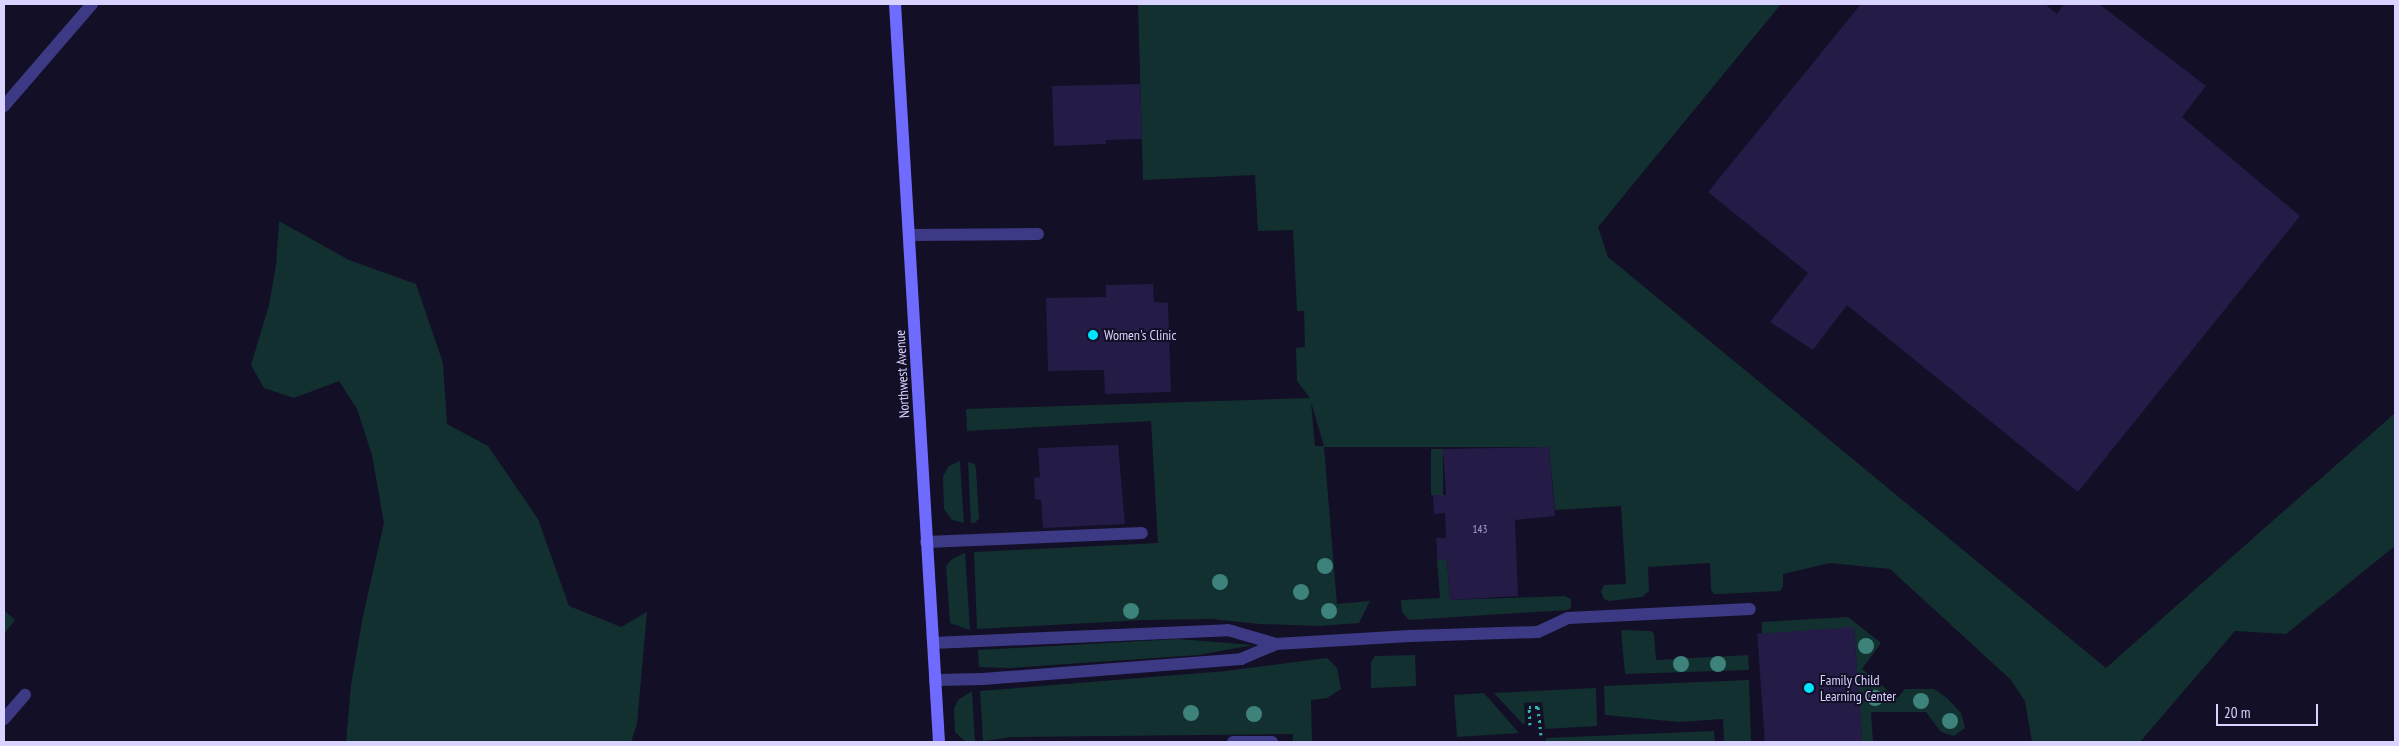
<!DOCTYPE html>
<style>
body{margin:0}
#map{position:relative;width:2399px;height:746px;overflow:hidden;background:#130f26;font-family:"PT Sans Narrow",sans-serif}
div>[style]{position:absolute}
.green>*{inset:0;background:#12302f;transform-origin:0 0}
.building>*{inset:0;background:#241b47;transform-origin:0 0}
.path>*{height:3px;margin-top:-1.5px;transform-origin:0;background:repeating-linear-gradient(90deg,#2fb8b0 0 2.5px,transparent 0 6.5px)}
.lane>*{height:12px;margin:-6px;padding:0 6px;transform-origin:6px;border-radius:6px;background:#3d3a85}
.street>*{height:12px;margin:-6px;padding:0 6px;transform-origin:6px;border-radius:6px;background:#3d3a85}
.secondary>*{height:12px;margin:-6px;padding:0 6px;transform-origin:6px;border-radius:6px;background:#6f6bff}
.trees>*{width:16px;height:16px;margin:-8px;border-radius:50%;background:#3d827b}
.dots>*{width:14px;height:14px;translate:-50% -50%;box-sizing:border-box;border:2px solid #130f26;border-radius:50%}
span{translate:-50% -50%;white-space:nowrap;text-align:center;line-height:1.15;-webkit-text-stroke:4px #130f26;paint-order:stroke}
.number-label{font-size:11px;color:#aca6d1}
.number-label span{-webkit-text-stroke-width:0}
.poi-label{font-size:14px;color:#d9d4ff}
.left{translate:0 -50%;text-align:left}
.street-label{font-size:14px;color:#d9d4ff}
.frame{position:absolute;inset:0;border:5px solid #d9d4ff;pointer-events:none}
.scale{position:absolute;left:2216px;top:704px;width:102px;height:22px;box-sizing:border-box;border:2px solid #d9d4ff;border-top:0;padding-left:6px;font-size:15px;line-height:18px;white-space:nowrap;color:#d9d4ff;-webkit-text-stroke:4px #130f26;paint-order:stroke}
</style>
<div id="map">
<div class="green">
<i style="clip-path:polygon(evenodd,1138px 4px,1781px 4px,1598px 227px,1608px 257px,2106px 668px,2395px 413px,2395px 546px,2286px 634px,2235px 631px,2140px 742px,2032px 742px,2025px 701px,2010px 679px,1890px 569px,1830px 563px,1783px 574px,1783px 586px,1780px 591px,1720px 594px,1714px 594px,1711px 590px,1710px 563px,1648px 567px,1649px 591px,1642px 597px,1609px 601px,1604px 599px,1601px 591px,1604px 585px,1626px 584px,1621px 506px,1555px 510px,1549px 447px,1324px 447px,1337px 604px,1370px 601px,1359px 623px,1319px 626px,1260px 624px,1211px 619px,1143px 620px,977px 629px,974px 552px,1158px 543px,1151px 421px,967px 431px,966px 409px,1310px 398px,1297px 381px,1296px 348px,1305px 347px,1304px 311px,1297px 311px,1293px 230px,1258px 231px,1255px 175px,1143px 180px,1138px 4px,1311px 402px,1324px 446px,1315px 446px,1311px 402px)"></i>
<i style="clip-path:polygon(279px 221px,349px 260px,416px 284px,443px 363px,447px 424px,488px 446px,538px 519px,569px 606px,621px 627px,647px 612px,637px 724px,631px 742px,346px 742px,351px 685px,363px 616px,384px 523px,372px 455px,357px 409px,339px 381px,294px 398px,264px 388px,251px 365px,269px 305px,276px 265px)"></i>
<i style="left:1431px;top:449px;width:12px;height:46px"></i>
<i style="clip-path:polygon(960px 461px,964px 523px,952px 520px,944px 509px,943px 476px,949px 466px)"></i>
<i style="clip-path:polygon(968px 462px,975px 464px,976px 469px,979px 518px,975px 523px,971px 523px)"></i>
<i style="clip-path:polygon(965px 553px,970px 630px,950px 623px,946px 566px,952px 559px)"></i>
<i style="clip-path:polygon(1447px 559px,1450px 600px,1564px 596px,1571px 599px,1571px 608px,1567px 610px,1409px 620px,1402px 612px,1401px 600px,1440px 598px,1437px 560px)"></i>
<i style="clip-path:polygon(4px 610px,15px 620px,4px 634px)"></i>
<i style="clip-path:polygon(1848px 617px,1881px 643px,1862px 669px,1897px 698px,1905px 689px,1934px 689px,1947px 698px,1961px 713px,1965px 728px,1954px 736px,1941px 732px,1926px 712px,1871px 712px,1873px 742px,1862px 742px,1854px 628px,1762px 634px,1762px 622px)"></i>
<i style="clip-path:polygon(1621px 630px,1651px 631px,1654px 634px,1656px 660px,1748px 655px,1749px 670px,1625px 674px)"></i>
<i style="clip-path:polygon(1178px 639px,1253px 645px,1199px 655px,1009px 668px,979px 667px,978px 650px)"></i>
<i style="clip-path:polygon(1415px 655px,1416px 686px,1371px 688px,1371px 662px,1375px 656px)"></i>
<i style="clip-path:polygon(1327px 658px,1337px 668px,1341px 689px,1327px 698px,1311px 700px,1312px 742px,1293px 742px,1293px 734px,1012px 737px,983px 741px,980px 691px,1226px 671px)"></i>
<i style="clip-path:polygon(1749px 680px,1751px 742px,1724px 742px,1723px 719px,1679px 722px,1605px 715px,1604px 686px)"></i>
<i style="clip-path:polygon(1596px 688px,1597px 726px,1545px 729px,1542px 702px,1524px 703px,1525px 724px,1522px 723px,1494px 693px)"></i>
<i style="clip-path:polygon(972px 691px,975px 742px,966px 742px,955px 732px,954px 709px,958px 700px)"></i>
<i style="clip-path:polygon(1484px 693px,1519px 733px,1457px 737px,1454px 695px)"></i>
<i style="clip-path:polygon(1714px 731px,1715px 742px,1546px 742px,1546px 738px)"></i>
</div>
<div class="building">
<i style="clip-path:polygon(1861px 4px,2045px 4px,2057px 14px,2064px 4px,2099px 4px,2206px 86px,2182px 117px,2300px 216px,2078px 492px,1847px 305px,1813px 350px,1770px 322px,1808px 273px,1708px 192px)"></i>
<i style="clip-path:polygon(1140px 84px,1142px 139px,1106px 140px,1106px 144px,1054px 146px,1052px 86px)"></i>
<i style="clip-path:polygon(1153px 284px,1154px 302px,1168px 303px,1171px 392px,1105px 394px,1104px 370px,1048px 371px,1046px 298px,1106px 297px,1106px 285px)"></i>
<i style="clip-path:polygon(1118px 445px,1125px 524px,1043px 528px,1041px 500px,1035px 499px,1034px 478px,1040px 477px,1038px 448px)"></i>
<i style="clip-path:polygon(1549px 447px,1555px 516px,1515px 520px,1518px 596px,1450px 600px,1447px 559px,1437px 560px,1437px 549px,1436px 538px,1446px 538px,1445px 513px,1434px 514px,1433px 495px,1446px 495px,1443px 449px)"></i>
<i style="left:1854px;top:627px;width:115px;height:97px;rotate:86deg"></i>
</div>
<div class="path">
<i style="left:1530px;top:725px;width:18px;rotate:-93deg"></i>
<i style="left:1529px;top:707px;width:9px"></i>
<i style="left:1538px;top:707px;width:28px;rotate:84deg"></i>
</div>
<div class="lane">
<i style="left:909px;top:235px;width:129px;rotate:-0.4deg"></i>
<i style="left:926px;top:542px;width:216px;rotate:-2.4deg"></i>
<i style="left:933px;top:643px;width:295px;rotate:-2.5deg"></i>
<i style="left:1228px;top:630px;width:50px;rotate:16.3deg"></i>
<i style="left:1276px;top:644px;width:134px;rotate:-3.4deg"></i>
<i style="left:1410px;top:636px;width:128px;rotate:-1.8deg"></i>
<i style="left:1538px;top:632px;width:33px;rotate:-25deg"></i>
<i style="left:1568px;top:618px;width:182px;rotate:-2.8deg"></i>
<i style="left:935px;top:680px;width:48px;rotate:-1.2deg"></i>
<i style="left:983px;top:679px;width:259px;rotate:-4.4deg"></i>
<i style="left:1241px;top:659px;width:38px;rotate:-23deg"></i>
<i style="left:4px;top:719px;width:32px;rotate:-49deg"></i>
<i style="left:1233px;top:742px;width:39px"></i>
</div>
<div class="street">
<i style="left:4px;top:106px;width:135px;rotate:-49.2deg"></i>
</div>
<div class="secondary">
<i style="left:895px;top:4px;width:739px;rotate:86.59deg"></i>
</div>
<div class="trees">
<i style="left:1325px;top:566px"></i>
<i style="left:1220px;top:582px"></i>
<i style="left:1301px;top:592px"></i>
<i style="left:1131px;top:611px"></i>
<i style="left:1329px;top:611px"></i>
<i style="left:1866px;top:646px"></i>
<i style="left:1681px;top:664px"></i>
<i style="left:1718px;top:664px"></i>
<i style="left:1875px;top:698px"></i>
<i style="left:1921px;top:701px"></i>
<i style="left:1191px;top:713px"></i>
<i style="left:1254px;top:714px"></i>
<i style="left:1950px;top:721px"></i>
</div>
<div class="dots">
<i style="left:1093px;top:335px;background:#00e5ff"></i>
<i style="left:1809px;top:688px;background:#00e5ff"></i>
</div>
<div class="number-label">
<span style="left:1480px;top:529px">143</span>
</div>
<div class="poi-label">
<span class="left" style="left:1104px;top:335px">Women's Clinic</span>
<span class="left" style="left:1820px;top:688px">Family Child<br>Learning Center</span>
</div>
<div class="street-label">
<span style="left:902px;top:374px;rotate:-93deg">Northwest Avenue</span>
</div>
<div class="frame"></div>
<div class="scale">20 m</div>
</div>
